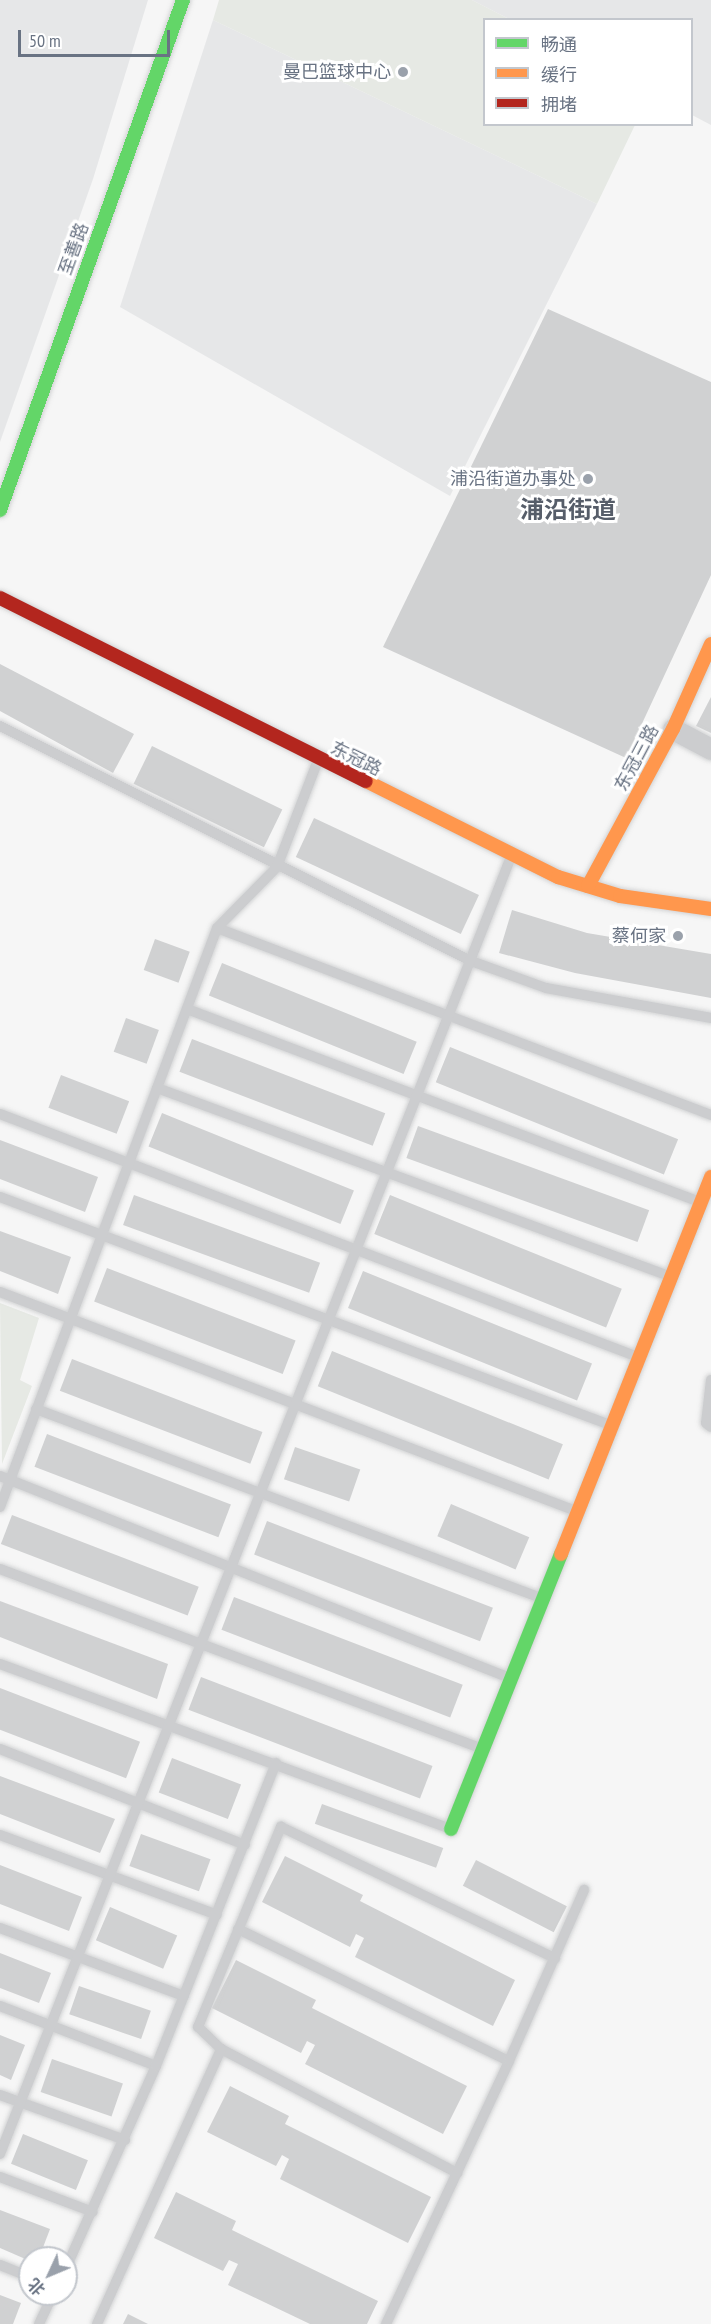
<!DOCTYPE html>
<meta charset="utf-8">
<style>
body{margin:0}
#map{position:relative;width:711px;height:2324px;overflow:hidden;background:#f6f6f6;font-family:"PT Sans Narrow","Noto Sans SC",sans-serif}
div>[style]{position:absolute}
.built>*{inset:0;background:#e6e7e8}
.green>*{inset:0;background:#e6e9e4}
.building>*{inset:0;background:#d0d1d2;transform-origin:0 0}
.roads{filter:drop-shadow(0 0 2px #d2d3d4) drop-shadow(0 0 2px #d2d3d4)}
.lane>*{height:10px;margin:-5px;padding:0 5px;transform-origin:5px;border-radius:5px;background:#cccdcf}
.street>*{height:21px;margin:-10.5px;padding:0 10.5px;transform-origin:10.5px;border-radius:10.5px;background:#cccdcf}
.fast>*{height:14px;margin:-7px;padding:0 7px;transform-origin:7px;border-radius:7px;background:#63d668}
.slow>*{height:14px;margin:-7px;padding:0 7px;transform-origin:7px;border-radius:7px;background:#ff974d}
.jam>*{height:14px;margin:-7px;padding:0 7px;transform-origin:7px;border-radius:7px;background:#b3261e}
.dots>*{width:16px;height:16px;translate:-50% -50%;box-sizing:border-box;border:3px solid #fff;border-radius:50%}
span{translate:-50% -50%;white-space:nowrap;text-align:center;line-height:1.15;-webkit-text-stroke:6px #fff;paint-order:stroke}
.poi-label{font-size:18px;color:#697383}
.right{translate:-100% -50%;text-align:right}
.street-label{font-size:18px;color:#697383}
.district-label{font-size:24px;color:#565d69;font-weight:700}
.legend{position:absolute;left:483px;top:18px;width:210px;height:108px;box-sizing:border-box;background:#fff;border:2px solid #c3c7cd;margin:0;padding:8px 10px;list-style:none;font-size:18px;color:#697383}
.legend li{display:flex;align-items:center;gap:12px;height:30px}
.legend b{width:30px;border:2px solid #c3c7cd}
.north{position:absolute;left:18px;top:2246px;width:60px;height:60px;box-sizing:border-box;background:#fff;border:2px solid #c3c7cd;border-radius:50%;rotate:226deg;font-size:16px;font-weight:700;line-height:24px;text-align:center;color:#697383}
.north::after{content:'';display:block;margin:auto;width:21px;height:27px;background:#9aa1ab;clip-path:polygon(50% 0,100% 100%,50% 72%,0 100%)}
.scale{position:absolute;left:18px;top:30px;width:152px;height:27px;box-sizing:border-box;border:3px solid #697383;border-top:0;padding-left:8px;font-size:18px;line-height:21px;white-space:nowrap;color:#697383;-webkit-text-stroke:4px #fff;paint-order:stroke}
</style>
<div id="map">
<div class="built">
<i style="clip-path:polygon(0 0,148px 0,93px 179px,0 442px)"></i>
<i style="clip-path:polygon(472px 0,711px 0,711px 125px,692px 115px,692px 20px,509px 19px)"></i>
<i style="clip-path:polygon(213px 20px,597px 204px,450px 496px,120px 307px)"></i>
</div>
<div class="green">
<i style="clip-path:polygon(219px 0,472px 0,509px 19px,484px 20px,484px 124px,635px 125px,597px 204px,213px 20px)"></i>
<i style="clip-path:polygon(0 1303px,39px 1318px,20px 1380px,32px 1386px,2px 1464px)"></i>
</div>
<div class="building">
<i style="clip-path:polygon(548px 309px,711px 382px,711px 575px,626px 758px,383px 647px)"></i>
<i style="clip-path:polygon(0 664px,134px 734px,113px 773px,0 711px)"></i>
<i style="clip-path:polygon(711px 697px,711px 733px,696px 726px)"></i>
<i style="left:152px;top:746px;width:145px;height:42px;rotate:26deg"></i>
<i style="left:314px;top:818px;width:182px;height:43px;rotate:25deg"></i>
<i style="clip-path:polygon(512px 910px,587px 933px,711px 954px,711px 998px,575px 973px,499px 953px)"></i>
<i style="left:155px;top:939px;width:37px;height:33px;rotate:20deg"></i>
<i style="left:222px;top:963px;width:210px;height:35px;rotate:22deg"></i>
<i style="left:126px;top:1018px;width:35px;height:36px;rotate:20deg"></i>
<i style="left:192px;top:1039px;width:207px;height:35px;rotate:21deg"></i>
<i style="left:450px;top:1047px;width:246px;height:38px;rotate:22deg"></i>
<i style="left:61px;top:1075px;width:73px;height:35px;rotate:21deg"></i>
<i style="left:162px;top:1113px;width:207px;height:36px;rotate:22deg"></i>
<i style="left:418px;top:1126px;width:246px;height:34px;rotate:20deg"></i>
<i style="clip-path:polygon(0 1140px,98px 1177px,85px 1212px,0 1179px)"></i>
<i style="left:134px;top:1195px;width:198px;height:32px;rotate:20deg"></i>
<i style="left:390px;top:1195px;width:250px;height:42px;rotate:22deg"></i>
<i style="clip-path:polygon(0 1231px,71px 1257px,58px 1294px,0 1271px)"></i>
<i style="left:107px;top:1268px;width:202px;height:36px;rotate:21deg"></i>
<i style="left:363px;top:1271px;width:247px;height:40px;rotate:22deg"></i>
<i style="left:332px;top:1351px;width:249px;height:38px;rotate:22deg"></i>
<i style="left:72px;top:1359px;width:204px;height:34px;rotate:21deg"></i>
<i style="left:47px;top:1434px;width:197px;height:35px;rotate:21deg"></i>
<i style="left:295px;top:1447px;width:69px;height:34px;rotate:19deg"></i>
<i style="left:451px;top:1504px;width:85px;height:35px;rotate:23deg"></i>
<i style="left:12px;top:1515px;width:200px;height:31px;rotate:21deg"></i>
<i style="left:267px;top:1521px;width:242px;height:36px;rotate:21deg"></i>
<i style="left:234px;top:1597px;width:245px;height:35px;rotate:21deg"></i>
<i style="clip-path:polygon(0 1601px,168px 1664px,157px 1699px,0 1637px)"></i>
<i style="left:201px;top:1677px;width:248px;height:35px;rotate:21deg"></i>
<i style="left:0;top:1688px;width:150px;height:39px;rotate:21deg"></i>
<i style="left:172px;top:1758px;width:74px;height:37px;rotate:21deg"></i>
<i style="clip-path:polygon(0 1776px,115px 1819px,100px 1853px,0 1814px)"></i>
<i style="left:322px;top:1804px;width:129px;height:21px;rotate:20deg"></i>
<i style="left:141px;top:1834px;width:74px;height:34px;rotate:20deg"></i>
<i style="clip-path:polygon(285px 1856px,363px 1895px,360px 1901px,515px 1980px,493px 2026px,355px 1957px,364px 1938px,356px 1934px,350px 1947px,262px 1902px)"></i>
<i style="left:476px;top:1860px;width:102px;height:29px;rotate:27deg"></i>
<i style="clip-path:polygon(0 1865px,82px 1897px,69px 1931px,0 1904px)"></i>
<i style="left:110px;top:1907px;width:73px;height:36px;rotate:23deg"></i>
<i style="clip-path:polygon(0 1953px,51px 1973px,39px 2003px,0 1988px)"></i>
<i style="clip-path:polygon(236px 1960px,316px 2000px,312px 2008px,467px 2086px,443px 2134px,305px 2064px,315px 2045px,307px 2041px,301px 2053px,212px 2008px)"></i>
<i style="left:79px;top:1986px;width:76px;height:30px;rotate:19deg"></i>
<i style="clip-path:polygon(0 2035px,25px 2045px,11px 2080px,0 2075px)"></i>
<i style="left:52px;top:2059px;width:75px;height:35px;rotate:19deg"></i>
<i style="clip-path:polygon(230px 2086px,289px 2116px,285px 2124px,431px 2197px,408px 2243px,280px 2179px,289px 2159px,282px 2155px,276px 2166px,207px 2132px)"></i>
<i style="left:23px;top:2134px;width:70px;height:32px;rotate:22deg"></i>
<i style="clip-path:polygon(176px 2192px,236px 2221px,232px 2230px,378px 2301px,367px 2324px,310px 2324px,228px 2285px,238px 2264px,229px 2260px,223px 2271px,154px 2238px)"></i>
<i style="clip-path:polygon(0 2210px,50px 2229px,39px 2258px,30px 2261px,0 2248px)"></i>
<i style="clip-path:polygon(0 2295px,21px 2303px,13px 2324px,0 2324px)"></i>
<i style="clip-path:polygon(128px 2314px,148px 2324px,123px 2324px)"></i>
</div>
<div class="roads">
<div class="lane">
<i style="left:0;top:726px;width:526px;rotate:26.52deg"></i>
<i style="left:471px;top:961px;width:80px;rotate:19.8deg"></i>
<i style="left:546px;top:988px;width:168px;rotate:10.3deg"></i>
<i style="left:217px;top:928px;width:528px;rotate:20.73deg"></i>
<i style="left:187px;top:1009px;width:548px;rotate:20.62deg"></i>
<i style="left:157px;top:1088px;width:545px;rotate:20.16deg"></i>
<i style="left:0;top:1114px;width:683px;rotate:20.85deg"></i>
<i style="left:0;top:1197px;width:651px;rotate:20.49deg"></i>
<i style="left:0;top:1292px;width:616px;rotate:20.82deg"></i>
<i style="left:711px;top:1380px;width:43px;rotate:96.6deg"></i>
<i style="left:706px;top:1423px;width:6px;rotate:39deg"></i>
<i style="left:36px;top:1409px;width:539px;rotate:20.52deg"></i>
<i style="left:0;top:1476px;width:549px;rotate:21.61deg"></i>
<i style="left:0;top:1507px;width:618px;rotate:-69.45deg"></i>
<i style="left:217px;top:928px;width:86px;rotate:-45.5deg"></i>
<i style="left:277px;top:867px;width:115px;rotate:-69deg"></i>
<i style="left:0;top:1569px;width:515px;rotate:20.44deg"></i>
<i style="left:0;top:1664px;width:479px;rotate:20.1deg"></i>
<i style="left:0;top:1749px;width:263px;rotate:21.4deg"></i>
<i style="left:0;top:1835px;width:231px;rotate:20.2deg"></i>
<i style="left:0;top:1928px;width:196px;rotate:20.3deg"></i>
<i style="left:238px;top:1929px;width:301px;rotate:26deg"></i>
<i style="left:0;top:2006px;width:167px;rotate:21deg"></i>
<i style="left:221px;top:2049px;width:267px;rotate:27.7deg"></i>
<i style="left:0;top:2095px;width:133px;rotate:19.8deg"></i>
<i style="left:0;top:2154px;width:1397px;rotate:-68.5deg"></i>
<i style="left:0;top:2177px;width:99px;rotate:20.6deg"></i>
<i style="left:0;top:2265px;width:32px;rotate:22deg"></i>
<i style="left:66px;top:2268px;width:221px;rotate:-66deg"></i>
<i style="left:156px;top:2066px;width:326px;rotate:-68.4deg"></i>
<i style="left:39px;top:2324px;width:33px;rotate:-65deg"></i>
<i style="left:97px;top:2324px;width:302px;rotate:-65.7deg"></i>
<i style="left:221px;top:2049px;width:32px;rotate:-136deg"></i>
<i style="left:198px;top:2027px;width:217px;rotate:-67.5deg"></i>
<i style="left:281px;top:1827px;width:304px;rotate:25.6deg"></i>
<i style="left:386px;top:2324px;width:290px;rotate:-64.9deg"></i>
<i style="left:509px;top:2061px;width:187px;rotate:-66.3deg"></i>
</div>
<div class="street">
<i style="left:673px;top:729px;width:43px;rotate:27.8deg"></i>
</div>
<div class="fast">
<i style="left:0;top:510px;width:542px;rotate:-70.26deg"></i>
<i style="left:451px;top:1829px;width:296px;rotate:-68.2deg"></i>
</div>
<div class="slow">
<i style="left:366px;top:781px;width:215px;rotate:26.6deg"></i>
<i style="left:558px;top:877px;width:65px;rotate:17deg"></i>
<i style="left:620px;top:896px;width:92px;rotate:8.1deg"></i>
<i style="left:588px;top:886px;width:179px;rotate:-61.6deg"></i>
<i style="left:673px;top:729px;width:93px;rotate:-65.9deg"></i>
<i style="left:561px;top:1554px;width:406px;rotate:-68.3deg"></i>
</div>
<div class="jam">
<i style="left:0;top:598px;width:409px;rotate:26.6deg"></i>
</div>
</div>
<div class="dots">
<i style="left:403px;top:72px;background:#9aa1ab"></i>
<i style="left:588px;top:479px;background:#9aa1ab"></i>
<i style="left:678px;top:936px;background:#9aa1ab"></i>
</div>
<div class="poi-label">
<span class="right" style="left:391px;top:72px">曼巴篮球中心</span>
<span class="right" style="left:576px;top:479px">浦沿街道办事处</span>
<span class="right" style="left:666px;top:936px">蔡何家</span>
</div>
<div class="street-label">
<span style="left:74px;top:249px;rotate:-70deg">至善路</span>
<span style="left:637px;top:758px;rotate:-62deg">东冠三路</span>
<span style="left:356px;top:759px;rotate:26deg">东冠路</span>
</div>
<div class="district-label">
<span style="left:568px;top:510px">浦沿街道</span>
</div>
<ul class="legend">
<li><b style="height:8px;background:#63d668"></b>畅通</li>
<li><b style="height:8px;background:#ff974d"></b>缓行</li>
<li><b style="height:8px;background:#b3261e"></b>拥堵</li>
</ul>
<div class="north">北</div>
<div class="scale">50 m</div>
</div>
